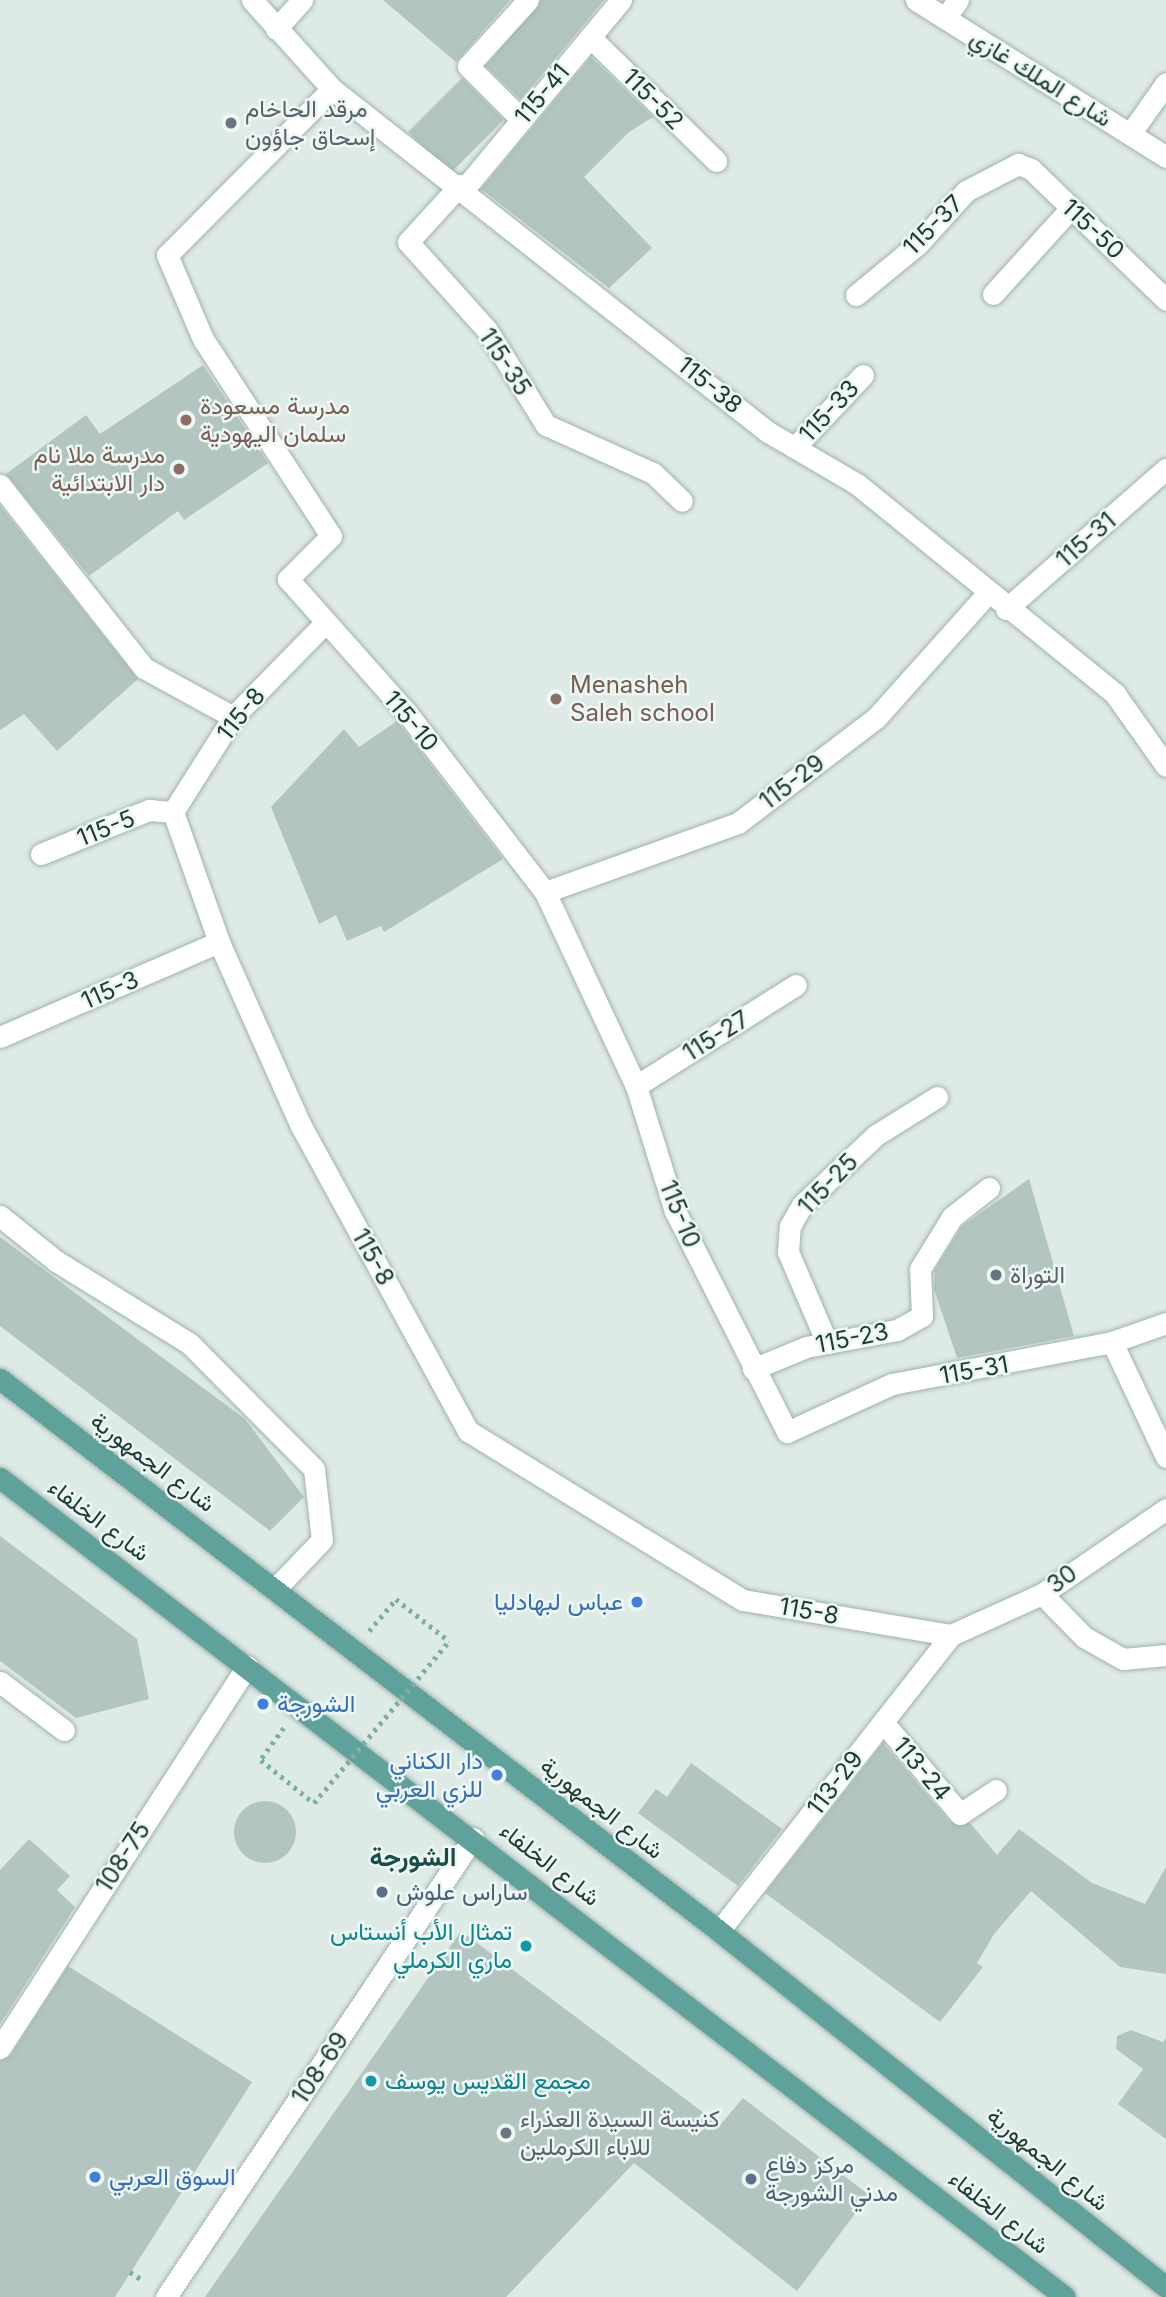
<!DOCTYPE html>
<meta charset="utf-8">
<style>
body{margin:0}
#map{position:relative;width:1166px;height:2297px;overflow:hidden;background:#ddeae6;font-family:Inter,Vazirmatn,sans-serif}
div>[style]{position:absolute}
.building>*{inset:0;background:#b2c5c0;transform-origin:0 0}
.round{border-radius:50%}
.path>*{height:4.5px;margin-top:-2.25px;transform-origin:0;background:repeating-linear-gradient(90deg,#7cafa8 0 3.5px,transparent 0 8.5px)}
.roads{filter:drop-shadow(0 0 2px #a0b2ae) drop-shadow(0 0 2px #a0b2ae)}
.minor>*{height:21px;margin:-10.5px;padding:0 10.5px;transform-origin:10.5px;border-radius:10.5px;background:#fff}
.major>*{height:21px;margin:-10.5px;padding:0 10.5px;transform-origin:10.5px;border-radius:10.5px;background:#5fa29c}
.path-bridge>*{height:4.5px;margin-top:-2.25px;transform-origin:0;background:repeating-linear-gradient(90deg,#7cafa8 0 3.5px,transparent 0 8.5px)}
.dots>*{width:19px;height:19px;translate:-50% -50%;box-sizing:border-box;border:4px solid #edf7f3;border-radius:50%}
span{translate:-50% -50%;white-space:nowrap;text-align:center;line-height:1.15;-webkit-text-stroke:5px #edf7f3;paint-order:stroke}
.street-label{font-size:24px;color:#1e3a37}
.worship-label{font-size:24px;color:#5b616d}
.left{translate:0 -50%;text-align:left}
.education-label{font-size:24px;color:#785e54}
.right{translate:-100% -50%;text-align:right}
.shop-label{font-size:24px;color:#366cbe}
.service-label{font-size:24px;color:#4e5e75}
.culture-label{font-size:24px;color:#0d838f}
.neighbourhood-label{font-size:26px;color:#1a4c48;font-weight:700}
</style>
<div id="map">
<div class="building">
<i style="clip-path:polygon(383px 0,510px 0,456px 62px)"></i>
<i style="clip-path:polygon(541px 0,604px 0,521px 100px,486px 66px)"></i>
<i style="clip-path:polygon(591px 57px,653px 117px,629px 132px,584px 177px,652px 248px,609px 288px,481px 189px)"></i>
<i style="left:462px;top:78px;width:59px;height:76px;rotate:45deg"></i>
<i style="clip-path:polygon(203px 365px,268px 463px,184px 520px,178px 511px,89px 576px,6px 474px,86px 415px,100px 434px)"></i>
<i style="clip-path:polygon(0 506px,138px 679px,57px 751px,24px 714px,0 730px)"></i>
<i style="clip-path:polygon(397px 721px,503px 859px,384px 932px,381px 926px,347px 941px,336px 915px,319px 924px,271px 807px,344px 729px,359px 747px)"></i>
<i style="clip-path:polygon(1029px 1179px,1074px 1336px,957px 1358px,934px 1289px,935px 1270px,962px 1226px)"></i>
<i style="clip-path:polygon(0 1237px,245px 1419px,304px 1497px,270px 1531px,0 1326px)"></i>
<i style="clip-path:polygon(0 1536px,137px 1639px,149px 1699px,76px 1718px,0 1661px)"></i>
<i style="clip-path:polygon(883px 1743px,950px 1822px,970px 1823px,997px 1855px,1019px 1829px,1092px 1883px,1145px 1904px,1166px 1867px,1166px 1974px,1120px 1967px,1031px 1891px,994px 1934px,977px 1963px,983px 1967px,940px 2022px,765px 1893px)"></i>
<i style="clip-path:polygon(691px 1763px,782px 1829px,738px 1886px,638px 1813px,656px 1789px,667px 1797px)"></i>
<i class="round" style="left:234px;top:1801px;width:62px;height:62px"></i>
<i style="clip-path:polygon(29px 1839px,70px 1876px,57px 1890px,75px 1907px,0 2024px,0 1870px)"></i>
<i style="clip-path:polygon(461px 1931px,720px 2125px,743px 2098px,869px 2195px,797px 2291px,634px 2163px,506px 2297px,205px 2297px)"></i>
<i style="clip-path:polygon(68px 1966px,252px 2082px,115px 2297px,0 2297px,0 2061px,11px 2055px)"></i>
<i style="clip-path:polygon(1131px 2030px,1163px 2042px,1166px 2038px,1166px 2139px,1118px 2104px,1143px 2069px,1116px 2049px,1117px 2036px)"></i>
</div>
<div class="path">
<i style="left:369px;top:1631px;width:42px;rotate:-49.8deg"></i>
<i style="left:396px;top:1599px;width:68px;rotate:38.4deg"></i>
<i style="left:284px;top:1728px;width:39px;rotate:126deg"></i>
<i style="left:261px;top:1760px;width:68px;rotate:39.1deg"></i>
<i style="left:130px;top:2272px;width:17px;rotate:33deg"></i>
</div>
<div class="roads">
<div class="minor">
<i style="left:252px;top:0;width:120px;rotate:48deg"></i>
<i style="left:332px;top:89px;width:555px;rotate:38.19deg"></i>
<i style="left:768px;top:432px;width:103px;rotate:30.3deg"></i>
<i style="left:857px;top:484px;width:333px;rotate:39.1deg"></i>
<i style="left:1115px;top:694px;width:88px;rotate:54.7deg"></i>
<i style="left:916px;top:0;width:295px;rotate:32.1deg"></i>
<i style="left:945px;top:18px;width:22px;rotate:-54deg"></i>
<i style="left:276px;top:29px;width:39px;rotate:-48deg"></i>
<i style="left:590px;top:37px;width:177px;rotate:44.5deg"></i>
<i style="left:332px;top:89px;width:234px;rotate:134.8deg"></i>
<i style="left:167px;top:255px;width:91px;rotate:66.8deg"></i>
<i style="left:203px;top:339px;width:235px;rotate:57deg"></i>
<i style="left:331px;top:536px;width:61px;rotate:135deg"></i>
<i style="left:288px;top:579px;width:179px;rotate:48.4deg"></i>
<i style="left:407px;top:713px;width:226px;rotate:52.4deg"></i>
<i style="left:545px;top:892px;width:214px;rotate:64.9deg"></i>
<i style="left:636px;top:1086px;width:131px;rotate:72.7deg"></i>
<i style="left:675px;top:1211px;width:248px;rotate:63.1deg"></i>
<i style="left:787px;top:1432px;width:115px;rotate:-24.6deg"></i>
<i style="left:892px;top:1384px;width:224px;rotate:-10.8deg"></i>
<i style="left:1112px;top:1342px;width:57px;rotate:-19.4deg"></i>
<i style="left:521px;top:119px;width:75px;rotate:-135deg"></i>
<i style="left:468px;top:66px;width:89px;rotate:-47.7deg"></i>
<i style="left:1130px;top:134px;width:62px;rotate:-54.8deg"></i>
<i style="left:460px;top:185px;width:77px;rotate:132.4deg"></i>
<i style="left:408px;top:242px;width:118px;rotate:48.1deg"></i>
<i style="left:487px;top:330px;width:112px;rotate:58.2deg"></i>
<i style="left:546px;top:425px;width:117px;rotate:24.2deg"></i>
<i style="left:653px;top:473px;width:40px;rotate:44deg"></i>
<i style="left:464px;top:189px;width:246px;rotate:-50.3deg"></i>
<i style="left:993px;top:294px;width:115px;rotate:-47.8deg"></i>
<i style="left:856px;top:295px;width:80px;rotate:-39.4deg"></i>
<i style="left:918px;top:244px;width:72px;rotate:-47.8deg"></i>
<i style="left:966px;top:191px;width:59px;rotate:-27.4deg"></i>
<i style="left:1018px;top:164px;width:14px;rotate:21deg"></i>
<i style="left:1031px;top:169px;width:188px;rotate:44.1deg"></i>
<i style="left:795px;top:447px;width:99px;rotate:-46.6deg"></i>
<i style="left:0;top:485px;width:233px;rotate:51.8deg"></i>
<i style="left:144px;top:668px;width:102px;rotate:28.8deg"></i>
<i style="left:1006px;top:609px;width:213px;rotate:-41.2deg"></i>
<i style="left:324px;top:624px;width:130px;rotate:134.4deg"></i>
<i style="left:233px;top:717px;width:112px;rotate:122.3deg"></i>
<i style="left:173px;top:812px;width:138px;rotate:70.5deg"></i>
<i style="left:219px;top:942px;width:201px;rotate:66deg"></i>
<i style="left:301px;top:1126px;width:348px;rotate:61.3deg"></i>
<i style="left:468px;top:1431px;width:323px;rotate:31.6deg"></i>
<i style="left:743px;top:1600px;width:211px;rotate:9.6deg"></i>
<i style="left:41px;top:854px;width:117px;rotate:-22.2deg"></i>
<i style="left:149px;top:810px;width:24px;rotate:5deg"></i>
<i style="left:545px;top:892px;width:205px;rotate:-19.7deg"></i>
<i style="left:738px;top:823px;width:173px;rotate:-37.3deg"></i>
<i style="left:876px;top:718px;width:166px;rotate:-48.2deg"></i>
<i style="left:0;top:1037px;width:239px;rotate:-23.5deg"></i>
<i style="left:636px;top:1086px;width:189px;rotate:-32.3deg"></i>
<i style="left:0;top:1216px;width:72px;rotate:38.8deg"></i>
<i style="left:56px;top:1261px;width:156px;rotate:31.7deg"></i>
<i style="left:189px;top:1343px;width:177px;rotate:45.2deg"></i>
<i style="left:314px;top:1469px;width:71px;rotate:83.6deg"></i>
<i style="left:322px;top:1540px;width:66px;rotate:133.8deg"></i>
<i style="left:1112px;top:1342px;width:127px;rotate:64.8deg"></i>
<i style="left:827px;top:1343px;width:99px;rotate:-113.2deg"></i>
<i style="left:788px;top:1252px;width:26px;rotate:-86deg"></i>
<i style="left:790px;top:1226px;width:24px;rotate:-60deg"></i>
<i style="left:802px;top:1205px;width:102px;rotate:-43.4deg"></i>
<i style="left:876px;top:1135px;width:72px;rotate:-31.9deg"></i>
<i style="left:753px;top:1369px;width:57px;rotate:-22.5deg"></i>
<i style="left:806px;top:1347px;width:93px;rotate:-10.6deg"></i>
<i style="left:897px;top:1330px;width:29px;rotate:-29deg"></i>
<i style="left:922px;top:1316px;width:47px;rotate:-92.4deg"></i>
<i style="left:920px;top:1269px;width:61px;rotate:-58.4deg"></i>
<i style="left:952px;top:1217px;width:47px;rotate:-38.1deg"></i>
<i style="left:1042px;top:1594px;width:60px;rotate:45.7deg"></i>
<i style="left:1084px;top:1637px;width:45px;rotate:29.4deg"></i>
<i style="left:1123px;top:1659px;width:43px;rotate:-5.3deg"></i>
<i style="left:0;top:1682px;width:80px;rotate:36.9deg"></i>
<i style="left:883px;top:1722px;width:120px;rotate:50.1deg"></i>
<i style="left:960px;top:1814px;width:43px;rotate:-33.7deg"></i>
<i style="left:719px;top:1931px;width:376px;rotate:-51.9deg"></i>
<i style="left:951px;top:1635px;width:100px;rotate:-24.3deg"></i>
<i style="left:1042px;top:1594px;width:150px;rotate:-34.4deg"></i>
<i style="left:0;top:2048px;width:455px;rotate:-57.1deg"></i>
<i style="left:166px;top:2297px;width:552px;rotate:-56.22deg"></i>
</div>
<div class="major">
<i style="left:0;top:1379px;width:906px;rotate:37.51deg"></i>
<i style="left:719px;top:1931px;width:571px;rotate:38.53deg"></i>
<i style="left:0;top:1478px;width:1343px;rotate:37.56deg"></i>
</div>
</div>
<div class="path-bridge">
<i style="left:314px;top:1803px;width:211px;rotate:-50.2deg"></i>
</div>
<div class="dots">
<i style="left:231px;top:123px;background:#6b7280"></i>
<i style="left:186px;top:420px;background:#8d6e63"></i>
<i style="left:179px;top:469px;background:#8d6e63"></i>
<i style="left:556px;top:699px;background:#8d6e63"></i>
<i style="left:996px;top:1275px;background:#6b7280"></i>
<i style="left:637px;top:1602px;background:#3f7fe0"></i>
<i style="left:263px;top:1704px;background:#3f7fe0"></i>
<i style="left:497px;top:1775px;background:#3f7fe0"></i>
<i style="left:382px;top:1892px;background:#5c6f8a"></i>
<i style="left:526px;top:1946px;background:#0f9aa8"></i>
<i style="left:371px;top:2081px;background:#0f9aa8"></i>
<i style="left:506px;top:2133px;background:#6b7280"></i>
<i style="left:95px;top:2177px;background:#3f7fe0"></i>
<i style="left:751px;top:2179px;background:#5c6f8a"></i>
</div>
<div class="street-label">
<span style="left:1041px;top:78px;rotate:32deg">شارع الملك غازي</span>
<span style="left:542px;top:94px;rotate:-50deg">115-41</span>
<span style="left:653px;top:99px;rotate:45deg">115-52</span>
<span style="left:933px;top:225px;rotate:-45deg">115-37</span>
<span style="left:1093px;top:229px;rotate:43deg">115-50</span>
<span style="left:505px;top:362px;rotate:57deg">115-35</span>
<span style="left:710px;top:385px;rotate:39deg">115-38</span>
<span style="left:829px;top:411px;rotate:-47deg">115-33</span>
<span style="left:1086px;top:540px;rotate:-41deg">115-31</span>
<span style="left:241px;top:714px;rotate:-51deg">115-8</span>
<span style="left:411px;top:721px;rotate:50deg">115-10</span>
<span style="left:792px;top:782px;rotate:-37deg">115-29</span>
<span style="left:106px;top:828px;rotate:-22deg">115-5</span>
<span style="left:110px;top:990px;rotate:-24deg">115-3</span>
<span style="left:716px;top:1036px;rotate:-32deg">115-27</span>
<span style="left:828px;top:1184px;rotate:-46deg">115-25</span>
<span style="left:680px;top:1214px;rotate:68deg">115-10</span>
<span style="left:373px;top:1257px;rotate:61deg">115-8</span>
<span style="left:852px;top:1338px;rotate:-11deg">115-23</span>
<span style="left:974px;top:1370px;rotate:-10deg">115-31</span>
<span style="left:153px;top:1462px;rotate:37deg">شارع الجمهورية</span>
<span style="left:99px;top:1520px;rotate:37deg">شارع الخلفاء</span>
<span style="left:1062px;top:1579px;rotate:-36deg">30</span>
<span style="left:809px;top:1611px;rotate:10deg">115-8</span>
<span style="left:922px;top:1769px;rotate:50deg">113-24</span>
<span style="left:835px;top:1783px;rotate:-52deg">113-29</span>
<span style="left:602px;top:1808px;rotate:38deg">شارع الجمهورية</span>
<span style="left:123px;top:1857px;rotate:-57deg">108-75</span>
<span style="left:550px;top:1864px;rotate:38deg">شارع الخلفاء</span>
<span style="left:320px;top:2068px;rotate:-56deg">108-69</span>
<span style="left:1048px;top:2159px;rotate:39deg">شارع الجمهورية</span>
<span style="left:999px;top:2212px;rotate:38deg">شارع الخلفاء</span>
</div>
<div class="worship-label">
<span class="left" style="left:245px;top:123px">مرقد الحاخام<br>إسحاق جاؤون</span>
<span class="left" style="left:1010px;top:1275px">التوراة</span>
<span class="left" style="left:520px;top:2133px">كنيسة السيدة العذراء<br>للاباء الكرملين</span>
</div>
<div class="education-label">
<span class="left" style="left:200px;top:420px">مدرسة مسعودة<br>سلمان اليهودية</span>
<span class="right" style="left:165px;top:469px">مدرسة ملا نام<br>دار الابتدائية</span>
<span class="left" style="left:570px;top:699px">Menasheh<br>Saleh school</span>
</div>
<div class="shop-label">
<span class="right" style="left:623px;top:1602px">عباس لبهادليا</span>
<span class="left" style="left:277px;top:1704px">الشورجة</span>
<span class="right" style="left:483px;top:1775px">دار الكناني<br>للزي العربي</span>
<span class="left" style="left:109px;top:2177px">السوق العربي</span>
</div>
<div class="service-label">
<span class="left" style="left:396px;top:1892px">ساراس علوش</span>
<span class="left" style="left:765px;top:2179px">مركز دفاع<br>مدني الشورجة</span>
</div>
<div class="culture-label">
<span class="right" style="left:512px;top:1946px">تمثال الأب أنستاس<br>ماري الكرملي</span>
<span class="left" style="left:385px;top:2081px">مجمع القديس يوسف</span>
</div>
<div class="neighbourhood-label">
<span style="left:413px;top:1857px">الشورجة</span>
</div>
</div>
